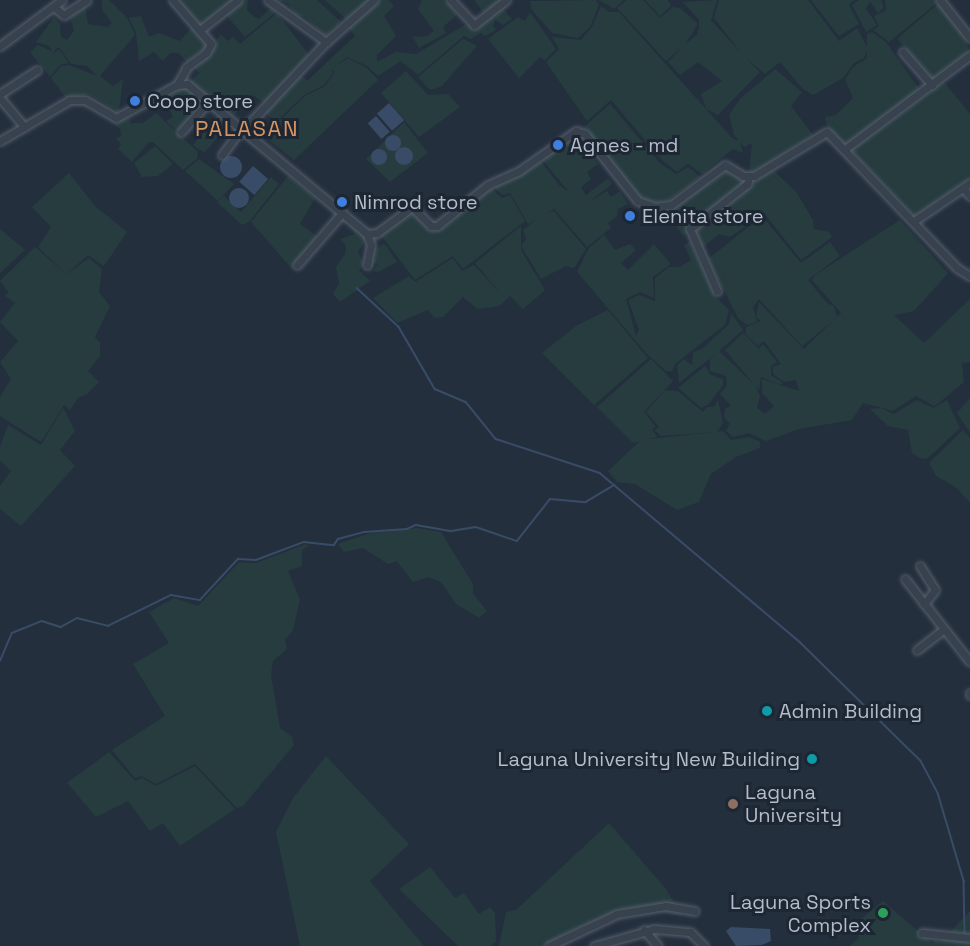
<!DOCTYPE html>
<style>
body{margin:0}
#map{position:relative;width:970px;height:946px;overflow:hidden;background:#242f3e;font-family:"Space Grotesk",sans-serif}
div>[style]{position:absolute}
.green>*{inset:0;background:#263c3f}
.water>*{inset:0;background:#394c67;transform-origin:0 0}
.round{border-radius:50%}
.stream>*{height:1.5px;margin:-0.75px;padding:0 0.75px;transform-origin:0.75px;border-radius:0.75px;background:#394c67}
.roads{filter:drop-shadow(0 0 2px #565f6c) drop-shadow(0 0 2px #565f6c)}
.minor>*{height:7px;margin:-3.5px;padding:0 3.5px;transform-origin:3.5px;border-radius:3.5px;background:#38414e}
.dots>*{width:16px;height:16px;translate:-50% -50%;box-sizing:border-box;border:3px solid #1d2633;border-radius:50%}
span{translate:-50% -50%;white-space:nowrap;text-align:center;line-height:1.15;-webkit-text-stroke:6px #1d2633;paint-order:stroke}
.poi-label{font-size:20px;color:#b4bcc9}
.left{translate:0 -50%;text-align:left}
.right{translate:-100% -50%;text-align:right}
.quarter-label{font-size:22px;color:#d59563;letter-spacing:1.5px}
</style>
<div id="map">
<div class="green">
<i style="clip-path:polygon(102px 0,109px 0,127px 18px,135px 35px,100px 76px,113px 86px,123px 79px,119px 112px,88px 94px,66px 98px,51px 78px,61px 66px,69px 65px,97px 76px,87px 66px,71px 64px,59px 47px,57px 48px,53px 54px,59px 49px,69px 63px,60px 65px,50px 77px,30px 52px,38px 45px,52px 51px,49px 46px,36px 42px,54px 17px,60px 24px,61px 37px,67px 40px,74px 31px,70px 17px,85px 4px,88px 24px,108px 27px,112px 23px,102px 10px)"></i>
<i style="clip-path:polygon(176px 0,233px 0,200px 26px)"></i>
<i style="clip-path:polygon(241px 0,248px 0,247px 10px,254px 17px,259px 19px,272px 7px,276px 12px,245px 37px,225px 14px)"></i>
<i style="clip-path:polygon(276px 0,317px 0,341px 22px,324px 36px,305px 17px,295px 15px,288px 3px)"></i>
<i style="clip-path:polygon(325px 0,370px 0,347px 20px)"></i>
<i style="clip-path:polygon(380px 0,388px 0,394px 6px,384px 16px,396px 36px,377px 55px,377px 62px,396px 52px,416px 54px,465px 25px,475px 27px,501px 6px,512px 19px,503px 25px,495px 20px,493px 26px,496px 30px,485px 36px,481px 33px,471px 39px,464px 36px,418px 75px,401px 61px,378px 76px,367px 66px,347px 57px,334px 67px,348px 58px,367px 68px,378px 80px,294px 160px,270px 141px,277px 130px,274px 126px,305px 96px,325px 86px,335px 72px,331px 69px,333px 73px,324px 85px,304px 95px,275px 123px,265px 112px,299px 73px,307px 81px,355px 36px,376px 60px,349px 29px,341px 35px,338px 33px)"></i>
<i style="clip-path:polygon(422px 0,446px 0,457px 15px,443px 27px,446px 33px,419px 48px,413px 37px,427px 36px,434px 31px,418px 9px)"></i>
<i style="clip-path:polygon(474px 0,504px 0,485px 15px)"></i>
<i style="clip-path:polygon(596px 0,599px 5px,590px 27px,578px 38px,552px 33px,531px 9px,530px 1px)"></i>
<i style="clip-path:polygon(599px 0,624px 0,614px 9px)"></i>
<i style="clip-path:polygon(627px 0,643px 0,660px 18px,673px 7px,680px 8px,698px 24px,685px 44px,697px 35px,699px 27px,699px 20px,683px 2px,717px 0,711px 20px,741px 53px,714px 18px,719px 0,808px 0,839px 41px,857px 28px,868px 49px,864px 58px,854px 63px,843px 78px,813px 95px,803px 89px,780px 62px,765px 74px,746px 58px,760px 72px,718px 115px,706px 109px,701px 94px,722px 81px,698px 62px,680px 75px,668px 62px,682px 47px,666px 61px,617px 8px)"></i>
<i style="clip-path:polygon(645px 0,668px 0,671px 6px,660px 16px)"></i>
<i style="clip-path:polygon(811px 0,854px 0,849px 5px,859px 24px,839px 36px)"></i>
<i style="clip-path:polygon(859px 0,881px 0,884px 8px,878px 13px,870px 2px,866px 9px,877px 25px,866px 32px,852px 5px)"></i>
<i style="clip-path:polygon(885px 0,935px 0,937px 3px,889px 42px,873px 30px,879px 26px,874px 16px,886px 10px)"></i>
<i style="clip-path:polygon(939px 3px,957px 23px,970px 51px,932px 80px,897px 39px)"></i>
<i style="clip-path:polygon(601px 6px,609px 12px,619px 12px,732px 138px,739px 141px,734px 135px,729px 115px,740px 99px,775px 69px,802px 92px,791px 106px,813px 135px,754px 173px,749px 173px,752px 143px,744px 147px,740px 142px,743px 153px,733px 149px,702px 174px,688px 164px,677px 172px,663px 161px,611px 100px,587px 121px,546px 62px,559px 49px,552px 37px,581px 40px,592px 27px)"></i>
<i style="clip-path:polygon(530px 12px,556px 49px,545px 60px,540px 57px,519px 78px,488px 39px,518px 17px,525px 21px)"></i>
<i style="clip-path:polygon(277px 13px,309px 55px,265px 104px,253px 95px,232px 117px,189px 83px,199px 73px,192px 65px,212px 50px,220px 34px,228px 41px,233px 37px,240px 44px)"></i>
<i style="clip-path:polygon(141px 16px,149px 37px,159px 33px,180px 41px,193px 26px,207px 47px,187px 62px,178px 53px,170px 53px,163px 61px,154px 52px,139px 61px,136px 33px,129px 18px)"></i>
<i style="clip-path:polygon(872px 32px,886px 42px,920px 90px,846px 146px,827px 127px,825px 117px,836px 115px,853px 98px,845px 79px,853px 67px,867px 58px,867px 34px)"></i>
<i style="clip-path:polygon(463px 39px,477px 46px,442px 86px,430px 90px,418px 77px)"></i>
<i style="clip-path:polygon(406px 71px,428px 95px,448px 94px,460px 107px,419px 137px,381px 93px)"></i>
<i style="clip-path:polygon(944px 82px,970px 114px,970px 178px,915px 217px,851px 150px)"></i>
<i style="clip-path:polygon(184px 86px,205px 102px,178px 132px,166px 121px,173px 117px,163px 95px)"></i>
<i style="clip-path:polygon(610px 104px,661px 164px,676px 174px,688px 167px,701px 177px,667px 201px,649px 203px,639px 198px,583px 128px)"></i>
<i style="clip-path:polygon(156px 113px,198px 152px,197px 159px,183px 170px,153px 142px,148px 143px,132px 162px,118px 149px,121px 145px,116px 138px,121px 136px,120px 129px,113px 123px,128px 117px,131px 123px,143px 123px)"></i>
<i style="clip-path:polygon(219px 113px,230px 123px,205px 152px,200px 150px,193px 145px)"></i>
<i style="clip-path:polygon(404px 122px,428px 153px,390px 182px,366px 159px)"></i>
<i style="clip-path:polygon(574px 139px,583px 142px,598px 164px,587px 172px,591px 179px,581px 187px,586px 195px,608px 178px,612px 184px,589px 202px,607px 191px,611px 197px,620px 191px,628px 204px,618px 209px,617px 216px,608px 223px,611px 228px,587px 247px,554px 209px,528px 224px,510px 193px,502px 195px,492px 186px,541px 161px,558px 184px,569px 192px,541px 158px,566px 140px)"></i>
<i style="clip-path:polygon(155px 146px,173px 164px,158px 176px,142px 177px,134px 163px)"></i>
<i style="clip-path:polygon(199px 159px,234px 184px,218px 201px,185px 171px)"></i>
<i style="clip-path:polygon(772px 169px,797px 193px,813px 220px,814px 229px,829px 232px,832px 237px,801px 260px,764px 213px,730px 237px,719px 234px,702px 248px,695px 232px,698px 228px,708px 227px,714px 220px,728px 219px,732px 201px)"></i>
<i style="clip-path:polygon(727px 170px,745px 183px,683px 236px,673px 222px,657px 213px)"></i>
<i style="clip-path:polygon(69px 173px,95px 206px,127px 232px,104px 266px,88px 255px,67px 274px,89px 258px,102px 269px,99px 292px,110px 306px,95px 337px,100px 343px,100px 356px,88px 371px,99px 382px,87px 394px,78px 398px,70px 410px,64px 405px,41px 442px,0 416px,0 397px,11px 379px,0 362px,18px 341px,0 322px,15px 303px,4px 295px,9px 293px,0 281px,35px 247px,67px 275px,38px 247px,51px 227px,32px 207px)"></i>
<i style="clip-path:polygon(288px 176px,315px 198px,300px 224px,318px 237px,292px 269px,251px 222px)"></i>
<i style="clip-path:polygon(271px 177px,279px 184px,249px 222px,242px 225px,217px 202px,224px 196px,241px 212px)"></i>
<i style="clip-path:polygon(491px 188px,502px 198px,510px 195px,525px 221px,463px 269px,453px 256px,415px 280px,380px 234px,411px 210px,433px 232px,440px 230px)"></i>
<i style="clip-path:polygon(554px 211px,586px 249px,574px 268px,566px 266px,541px 279px,521px 246px,526px 239px,523px 230px,542px 214px)"></i>
<i style="clip-path:polygon(762px 216px,801px 263px,830px 242px,840px 256px,808px 280px,827px 303px,834px 306px,837px 318px,802px 346px,759px 299px,753px 307px,757px 322px,747px 325px,738px 318px,708px 259px)"></i>
<i style="clip-path:polygon(900px 220px,948px 273px,914px 311px,894px 315px,924px 343px,970px 299px,970px 362px,962px 363px,964px 382px,940px 402px,934px 406px,916px 396px,893px 411px,863px 403px,852px 420px,799px 429px,766px 441px,749px 433px,733px 437px,726px 431px,730px 423px,724px 418px,725px 409px,731px 406px,720px 394px,727px 385px,726px 376px,710px 371px,710px 359px,718px 352px,679px 383px,677px 365px,684px 359px,692px 365px,693px 352px,702px 349px,729px 324px,731px 313px,743px 330px,719px 351px,755px 385px,760px 396px,757px 408px,765px 414px,774px 406px,762px 393px,762px 379px,799px 391px,796px 380px,784px 382px,773px 374px,773px 367px,781px 364px,764px 341px,758px 346px,746px 335px,746px 327px,761px 321px,756px 317px,759px 302px,804px 349px,841px 313px,812px 280px,815px 275px)"></i>
<i style="clip-path:polygon(350px 224px,367px 238px,358px 252px,364px 264px,359px 270px,370px 281px,340px 302px,333px 294px,339px 283px,336px 267px,345px 254px,346px 246px,340px 239px,355px 234px)"></i>
<i style="clip-path:polygon(521px 226px,521px 250px,545px 290px,523px 309px,510px 296px,499px 306px,478px 309px,463px 297px,443px 317px,435px 318px,428px 310px,397px 323px,373px 298px,409px 276px,415px 282px,453px 258px,462px 271px,474px 265px,502px 295px,475px 263px)"></i>
<i style="clip-path:polygon(0 229px,25px 250px,0 273px)"></i>
<i style="clip-path:polygon(604px 235px,615px 250px,630px 244px,636px 250px,621px 263px,628px 270px,654px 244px,671px 264px,653px 277px,654px 298px,640px 292px,626px 299px,636px 336px,639px 330px,628px 300px,639px 295px,655px 301px,655px 278px,669px 267px,680px 267px,691px 260px,684px 245px,690px 242px,715px 296px,729px 310px,725px 325px,675px 364px,672px 371px,666px 371px,646px 353px,577px 272px,589px 248px)"></i>
<i style="clip-path:polygon(384px 243px,397px 262px,378px 272px,373px 271px,378px 264px,372px 263px,371px 254px)"></i>
<i style="clip-path:polygon(608px 310px,648px 358px,594px 405px,542px 353px,576px 326px)"></i>
<i style="clip-path:polygon(743px 333px,759px 349px,763px 344px,777px 362px,771px 366px,771px 375px,783px 383px,780px 385px,761px 377px,759px 390px,725px 350px)"></i>
<i style="clip-path:polygon(651px 359px,673px 381px,644px 412px,656px 427px,652px 429px,657px 437px,633px 443px,597px 407px)"></i>
<i style="clip-path:polygon(705px 366px,711px 375px,723px 379px,723px 385px,709px 404px,701px 408px,678px 388px)"></i>
<i style="clip-path:polygon(665px 390px,678px 391px,703px 412px,707px 407px,714px 407px,718px 400px,723px 423px,717px 432px,661px 436px,654px 430px,659px 427px,646px 412px)"></i>
<i style="clip-path:polygon(970px 398px,970px 433px,957px 413px)"></i>
<i style="clip-path:polygon(917px 400px,933px 408px,947px 400px,960px 428px,928px 458px,922px 459px,912px 453px,908px 430px,888px 426px,870px 409px,881px 408px,894px 414px)"></i>
<i style="clip-path:polygon(63px 408px,75px 431px,60px 450px,75px 466px,21px 526px,0 509px,0 486px,11px 471px,0 461px,0 447px,8px 425px,41px 445px)"></i>
<i style="clip-path:polygon(963px 430px,970px 438px,970px 503px,957px 488px,936px 476px,929px 463px)"></i>
<i style="clip-path:polygon(723px 431px,731px 440px,749px 437px,760px 442px,760px 448px,736px 457px,711px 474px,699px 502px,677px 510px,635px 484px,617px 482px,608px 471px,641px 440px)"></i>
<i style="clip-path:polygon(417px 528px,441px 532px,473px 584px,473px 594px,487px 611px,479px 618px,456px 604px,441px 582px,429px 577px,413px 582px,397px 561px,388px 564px,363px 548px,344px 552px,338px 544px,367px 534px)"></i>
<i style="clip-path:polygon(306px 544px,309px 546px,302px 550px,302px 566px,288px 571px,300px 600px,293px 630px,285px 640px,287px 649px,273px 661px,271px 675px,280px 728px,292px 737px,294px 745px,243px 806px,237px 808px,195px 764px,156px 784px,142px 776px,135px 778px,112px 750px,165px 716px,133px 664px,169px 643px,149px 612px,174px 598px,198px 606px,239px 562px,256px 563px)"></i>
<i style="clip-path:polygon(109px 752px,135px 781px,142px 778px,156px 786px,195px 766px,235px 809px,180px 846px,163px 823px,150px 831px,128px 801px,96px 817px,67px 783px)"></i>
<i style="clip-path:polygon(326px 756px,409px 844px,370px 881px,424px 946px,300px 946px,276px 832px,293px 798px)"></i>
<i style="clip-path:polygon(609px 823px,666px 889px,682px 916px,630px 908px,577px 928px,544px 946px,499px 946px,506px 912px,516px 910px)"></i>
<i style="clip-path:polygon(430px 867px,455px 898px,464px 893px,479px 914px,490px 907px,495px 913px,496px 942px,490px 946px,458px 946px,399px 889px)"></i>
<i style="clip-path:polygon(883px 901px,933px 944px,934px 940px,941px 942px,970px 911px,970px 946px,850px 946px,859px 938px,855px 924px)"></i>
</div>
<div class="water">
<i style="left:389px;top:103px;width:23px;height:16px;rotate:49deg"></i>
<i style="left:376px;top:116px;width:21px;height:11px;rotate:49deg"></i>
<i class="round" style="left:385px;top:135px;width:16px;height:16px"></i>
<i class="round" style="left:395px;top:147px;width:18px;height:18px"></i>
<i class="round" style="left:371px;top:149px;width:16px;height:16px"></i>
<i class="round" style="left:220px;top:156px;width:22px;height:22px"></i>
<i style="left:253px;top:166px;width:20px;height:21px;rotate:41deg"></i>
<i class="round" style="left:229px;top:188px;width:20px;height:20px"></i>
<i style="clip-path:polygon(731px 927px,770px 929px,771px 941px,762px 945px,736px 946px,726px 931px)"></i>
</div>
<div class="stream">
<i style="left:357px;top:288px;width:57px;rotate:42.9deg"></i>
<i style="left:399px;top:327px;width:72px;rotate:59.9deg"></i>
<i style="left:435px;top:389px;width:34px;rotate:23deg"></i>
<i style="left:466px;top:402px;width:48px;rotate:51deg"></i>
<i style="left:496px;top:439px;width:109px;rotate:18.1deg"></i>
<i style="left:600px;top:473px;width:262px;rotate:40.2deg"></i>
<i style="left:800px;top:642px;width:170px;rotate:44.5deg"></i>
<i style="left:921px;top:761px;width:36px;rotate:62deg"></i>
<i style="left:938px;top:793px;width:92px;rotate:73.5deg"></i>
<i style="left:964px;top:881px;width:53px;rotate:88.9deg"></i>
<i style="left:0;top:661px;width:30px;rotate:-67deg"></i>
<i style="left:12px;top:633px;width:32px;rotate:-22deg"></i>
<i style="left:42px;top:621px;width:20px;rotate:18deg"></i>
<i style="left:61px;top:627px;width:18px;rotate:-29deg"></i>
<i style="left:77px;top:618px;width:32px;rotate:14deg"></i>
<i style="left:108px;top:626px;width:70px;rotate:-26.2deg"></i>
<i style="left:171px;top:595px;width:29px;rotate:10deg"></i>
<i style="left:200px;top:600px;width:56px;rotate:-47.2deg"></i>
<i style="left:238px;top:559px;width:18px;rotate:3deg"></i>
<i style="left:256px;top:560px;width:51px;rotate:-20.6deg"></i>
<i style="left:304px;top:542px;width:30px;rotate:6deg"></i>
<i style="left:334px;top:545px;width:7px;rotate:-56deg"></i>
<i style="left:338px;top:539px;width:28px;rotate:-15deg"></i>
<i style="left:365px;top:532px;width:42px;rotate:-4.1deg"></i>
<i style="left:407px;top:529px;width:10px;rotate:-24deg"></i>
<i style="left:416px;top:525px;width:36px;rotate:10deg"></i>
<i style="left:451px;top:531px;width:25px;rotate:-9deg"></i>
<i style="left:476px;top:527px;width:43px;rotate:18.9deg"></i>
<i style="left:517px;top:541px;width:53px;rotate:-51.8deg"></i>
<i style="left:550px;top:499px;width:36px;rotate:5deg"></i>
<i style="left:586px;top:502px;width:33px;rotate:-31deg"></i>
</div>
<div class="roads">
<div class="minor">
<i style="left:173px;top:0;width:58px;rotate:49.2deg"></i>
<i style="left:211px;top:44px;width:10px;rotate:119deg"></i>
<i style="left:206px;top:53px;width:24px;rotate:144deg"></i>
<i style="left:187px;top:67px;width:21px;rotate:119deg"></i>
<i style="left:268px;top:0;width:72px;rotate:35.9deg"></i>
<i style="left:451px;top:0;width:34px;rotate:47deg"></i>
<i style="left:474px;top:25px;width:41px;rotate:-38deg"></i>
<i style="left:940px;top:0;width:48px;rotate:51.7deg"></i>
<i style="left:54px;top:7px;width:13px;rotate:39deg"></i>
<i style="left:64px;top:15px;width:27px;rotate:-33deg"></i>
<i style="left:200px;top:30px;width:48px;rotate:-38.3deg"></i>
<i style="left:0;top:46px;width:77px;rotate:-36.6deg"></i>
<i style="left:903px;top:52px;width:44px;rotate:48.7deg"></i>
<i style="left:0;top:94px;width:44px;rotate:-33deg"></i>
<i style="left:0;top:98px;width:38px;rotate:50deg"></i>
<i style="left:244px;top:129px;width:120px;rotate:-46.7deg"></i>
<i style="left:326px;top:42px;width:64px;rotate:-41.2deg"></i>
<i style="left:181px;top:132px;width:42px;rotate:-47.9deg"></i>
<i style="left:0;top:141px;width:81px;rotate:-30.4deg"></i>
<i style="left:70px;top:100px;width:15px"></i>
<i style="left:85px;top:100px;width:36px;rotate:30deg"></i>
<i style="left:116px;top:118px;width:69px;rotate:-28.4deg"></i>
<i style="left:177px;top:85px;width:10px;rotate:-6deg"></i>
<i style="left:187px;top:84px;width:234px;rotate:39.8deg"></i>
<i style="left:367px;top:234px;width:10px;rotate:-6deg"></i>
<i style="left:377px;top:233px;width:44px;rotate:-36.6deg"></i>
<i style="left:412px;top:207px;width:27px;rotate:45deg"></i>
<i style="left:431px;top:226px;width:6px"></i>
<i style="left:437px;top:226px;width:65px;rotate:-38.8deg"></i>
<i style="left:488px;top:185px;width:34px;rotate:-24deg"></i>
<i style="left:519px;top:171px;width:70px;rotate:-35.1deg"></i>
<i style="left:576px;top:131px;width:9px;rotate:18deg"></i>
<i style="left:585px;top:134px;width:85px;rotate:51.7deg"></i>
<i style="left:638px;top:201px;width:18px;rotate:19deg"></i>
<i style="left:655px;top:207px;width:16px;rotate:-7deg"></i>
<i style="left:671px;top:205px;width:67px;rotate:-36.5deg"></i>
<i style="left:725px;top:165px;width:21px;rotate:31deg"></i>
<i style="left:743px;top:176px;width:11px"></i>
<i style="left:754px;top:176px;width:85px;rotate:-31.1deg"></i>
<i style="left:827px;top:132px;width:188px;rotate:46.3deg"></i>
<i style="left:957px;top:268px;width:15px;rotate:32deg"></i>
<i style="left:845px;top:149px;width:156px;rotate:-36.9deg"></i>
<i style="left:222px;top:155px;width:34px;rotate:-54deg"></i>
<i style="left:963px;top:188px;width:11px;rotate:49deg"></i>
<i style="left:914px;top:221px;width:68px;rotate:-34.2deg"></i>
<i style="left:297px;top:265px;width:69px;rotate:-49.1deg"></i>
<i style="left:367px;top:265px;width:20px;rotate:-79deg"></i>
<i style="left:371px;top:245px;width:12px;rotate:-110deg"></i>
<i style="left:717px;top:291px;width:68px;rotate:-113.5deg"></i>
<i style="left:690px;top:229px;width:73px;rotate:-38.3deg"></i>
<i style="left:747px;top:184px;width:6px;rotate:-72deg"></i>
<i style="left:920px;top:566px;width:28px;rotate:58deg"></i>
<i style="left:935px;top:590px;width:18px;rotate:128deg"></i>
<i style="left:905px;top:579px;width:105px;rotate:51.9deg"></i>
<i style="left:917px;top:650px;width:33px;rotate:-38deg"></i>
<i style="left:970px;top:695px;width:2px;rotate:-90deg"></i>
<i style="left:644px;top:930px;width:21px;rotate:49deg"></i>
<i style="left:922px;top:933px;width:48px;rotate:5.9deg"></i>
<i style="left:549px;top:946px;width:75px;rotate:-25.2deg"></i>
<i style="left:617px;top:914px;width:50px;rotate:-9.3deg"></i>
<i style="left:666px;top:906px;width:29px;rotate:10deg"></i>
<i style="left:594px;top:946px;width:62px;rotate:-15.8deg"></i>
<i style="left:654px;top:929px;width:36px;rotate:5deg"></i>
<i style="left:690px;top:932px;width:20px;rotate:45deg"></i>
</div>
</div>
<div class="dots">
<i style="left:135px;top:101px;background:#3f7fe0"></i>
<i style="left:558px;top:145px;background:#3f7fe0"></i>
<i style="left:342px;top:202px;background:#3f7fe0"></i>
<i style="left:630px;top:216px;background:#3f7fe0"></i>
<i style="left:767px;top:711px;background:#0f9aa8"></i>
<i style="left:812px;top:759px;background:#0f9aa8"></i>
<i style="left:733px;top:804px;background:#8d6e63"></i>
<i style="left:883px;top:913px;background:#2e9e5b"></i>
</div>
<div class="poi-label">
<span class="left" style="left:147px;top:101px">Coop store</span>
<span class="left" style="left:570px;top:145px">Agnes - md</span>
<span class="left" style="left:354px;top:202px">Nimrod store</span>
<span class="left" style="left:642px;top:216px">Elenita store</span>
<span class="left" style="left:779px;top:711px">Admin Building</span>
<span class="right" style="left:800px;top:759px">Laguna University New Building</span>
<span class="left" style="left:745px;top:804px">Laguna<br>University</span>
<span class="right" style="left:871px;top:914px">Laguna Sports<br>Complex</span>
</div>
<div class="quarter-label">
<span style="left:247px;top:129px">PALASAN</span>
</div>
</div>
